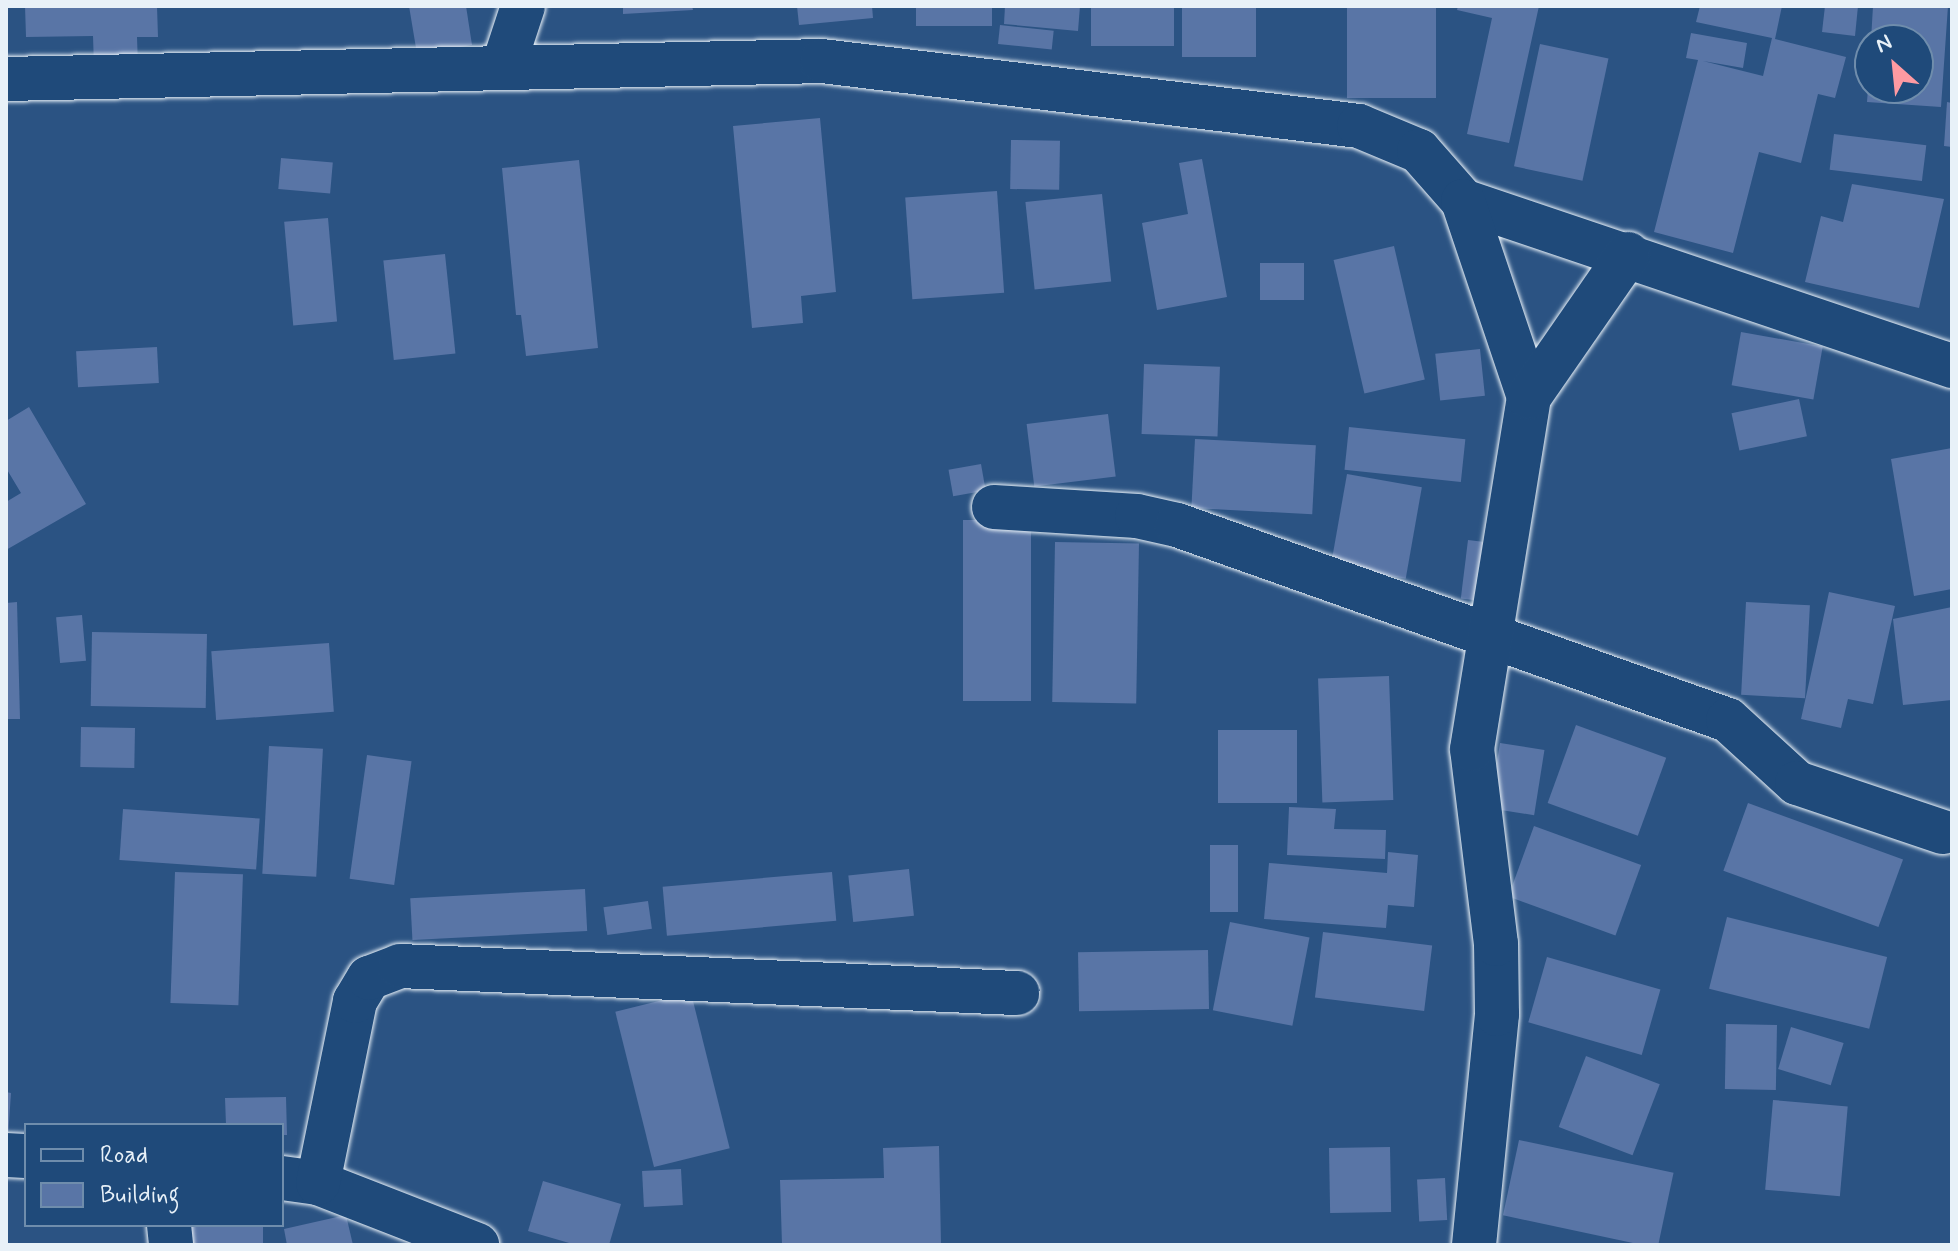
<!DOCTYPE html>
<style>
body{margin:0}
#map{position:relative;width:1958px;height:1251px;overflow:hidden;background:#2b5383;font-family:Mynerve,sans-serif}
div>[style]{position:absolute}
.building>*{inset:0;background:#5975a6;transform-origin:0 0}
.roads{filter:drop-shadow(0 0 2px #e8f1f8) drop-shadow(0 0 2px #e8f1f8)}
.minor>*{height:44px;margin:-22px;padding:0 22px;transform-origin:22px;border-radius:22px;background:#1f4a7a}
span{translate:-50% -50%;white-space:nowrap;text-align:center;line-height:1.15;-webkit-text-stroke:8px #1f4a7a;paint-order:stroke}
.frame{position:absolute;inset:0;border:8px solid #e8f1f8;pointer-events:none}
.legend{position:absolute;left:24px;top:1123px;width:260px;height:104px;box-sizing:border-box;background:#1f4a7a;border:2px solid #6f8dac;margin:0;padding:10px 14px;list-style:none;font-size:24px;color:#e8f1f8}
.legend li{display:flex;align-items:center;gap:16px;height:40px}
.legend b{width:40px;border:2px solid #6f8dac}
.north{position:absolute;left:1854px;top:24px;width:80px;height:80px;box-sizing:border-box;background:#1f4a7a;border:2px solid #6f8dac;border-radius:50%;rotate:333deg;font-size:22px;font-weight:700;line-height:32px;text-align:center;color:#e8f1f8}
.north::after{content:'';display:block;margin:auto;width:28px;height:36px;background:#ff9aa2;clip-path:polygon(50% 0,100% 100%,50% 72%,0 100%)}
</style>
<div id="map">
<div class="building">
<i style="clip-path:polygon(25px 6px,157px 6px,158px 37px,137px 37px,138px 66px,94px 67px,93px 36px,26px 37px)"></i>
<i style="clip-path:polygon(409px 6px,466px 6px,472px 45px,417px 54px)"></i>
<i style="clip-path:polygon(623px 6px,692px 6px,693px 10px,623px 14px)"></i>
<i style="clip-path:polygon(797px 6px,872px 6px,873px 18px,799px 25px)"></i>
<i style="left:916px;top:6px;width:76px;height:20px"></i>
<i style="clip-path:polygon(1005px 6px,1080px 6px,1078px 31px,1004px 24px)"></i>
<i style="left:1091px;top:6px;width:83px;height:40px"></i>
<i style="left:1182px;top:6px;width:74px;height:51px"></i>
<i style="left:1347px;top:6px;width:89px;height:92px"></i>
<i style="clip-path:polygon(1458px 6px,1539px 6px,1509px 143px,1467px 134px,1492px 18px,1457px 10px)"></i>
<i style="clip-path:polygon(1700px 6px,1782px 6px,1775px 39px,1846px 57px,1835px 98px,1818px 94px,1801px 163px,1759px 152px,1733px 253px,1654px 232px,1698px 60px,1686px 58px,1691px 33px,1747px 43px,1743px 68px,1703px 61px,1763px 76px,1772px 38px,1696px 22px)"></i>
<i style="clip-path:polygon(1825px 6px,1858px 6px,1855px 36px,1822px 32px)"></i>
<i style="clip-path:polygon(1873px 6px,1948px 6px,1941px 107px,1867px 102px,1868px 88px,1918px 88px,1918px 40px,1871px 40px)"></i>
<i style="left:1000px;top:25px;width:54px;height:19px;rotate:6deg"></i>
<i style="left:1540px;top:44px;width:70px;height:125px;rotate:12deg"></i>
<i style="clip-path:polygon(1947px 102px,1952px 103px,1952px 147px,1944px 146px)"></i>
<i style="clip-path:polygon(820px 118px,836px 292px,801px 296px,803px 323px,752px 328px,733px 126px)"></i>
<i style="left:1834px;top:134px;width:93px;height:36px;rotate:7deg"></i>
<i style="left:1011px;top:140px;width:49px;height:49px;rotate:1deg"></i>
<i style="left:281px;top:158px;width:52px;height:31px;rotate:5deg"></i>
<i style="clip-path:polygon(1202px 159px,1227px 297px,1157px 310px,1142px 223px,1188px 214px,1179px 163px)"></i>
<i style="clip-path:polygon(579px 160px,598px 348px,526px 356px,521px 315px,516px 315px,502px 168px)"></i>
<i style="clip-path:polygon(1852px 184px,1944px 199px,1919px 308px,1805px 282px,1821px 216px,1843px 222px)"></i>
<i style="left:997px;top:191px;width:102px;height:92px;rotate:86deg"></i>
<i style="left:1102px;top:194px;width:88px;height:77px;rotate:84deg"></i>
<i style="left:328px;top:218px;width:104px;height:44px;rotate:85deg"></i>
<i style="left:1394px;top:246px;width:137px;height:62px;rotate:77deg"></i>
<i style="left:445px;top:254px;width:100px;height:62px;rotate:84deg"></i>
<i style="left:1304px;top:263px;width:37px;height:44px;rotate:90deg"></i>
<i style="left:1741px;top:332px;width:83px;height:54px;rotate:10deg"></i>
<i style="left:157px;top:347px;width:36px;height:81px;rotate:87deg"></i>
<i style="left:1480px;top:349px;width:47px;height:45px;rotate:84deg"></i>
<i style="left:1144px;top:364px;width:76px;height:70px;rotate:2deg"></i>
<i style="left:1799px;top:399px;width:38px;height:69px;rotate:78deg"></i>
<i style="clip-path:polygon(29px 407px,86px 504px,6px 550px,6px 502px,21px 493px,6px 468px,6px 421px)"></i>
<i style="left:1108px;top:414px;width:63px;height:82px;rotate:83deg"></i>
<i style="left:1349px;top:427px;width:117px;height:43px;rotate:6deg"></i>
<i style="left:1195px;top:439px;width:121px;height:69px;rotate:3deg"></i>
<i style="clip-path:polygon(1952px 448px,1952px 589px,1914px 596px,1891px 459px)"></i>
<i style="left:981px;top:464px;width:27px;height:33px;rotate:80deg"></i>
<i style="left:1347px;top:474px;width:76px;height:93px;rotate:10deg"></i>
<i style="left:963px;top:520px;width:68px;height:181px"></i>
<i style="left:1468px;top:540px;width:23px;height:59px;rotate:7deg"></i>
<i style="left:1055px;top:542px;width:84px;height:160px;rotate:1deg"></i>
<i style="clip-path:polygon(1829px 592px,1895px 606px,1873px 704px,1848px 699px,1841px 728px,1801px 719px)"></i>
<i style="clip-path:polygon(17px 602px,20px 719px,6px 719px,6px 603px)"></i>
<i style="left:1746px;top:602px;width:64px;height:93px;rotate:3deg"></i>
<i style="clip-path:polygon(1952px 607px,1952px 700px,1903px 705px,1893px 619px)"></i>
<i style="left:82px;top:615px;width:46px;height:26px;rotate:85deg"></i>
<i style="left:92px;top:632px;width:115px;height:74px;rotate:1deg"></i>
<i style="left:329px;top:643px;width:69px;height:118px;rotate:86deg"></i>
<i style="left:1389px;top:676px;width:124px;height:71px;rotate:88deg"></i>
<i style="left:1576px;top:725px;width:96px;height:83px;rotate:20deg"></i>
<i style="left:81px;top:727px;width:54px;height:40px;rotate:1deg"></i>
<i style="left:1218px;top:730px;width:79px;height:73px"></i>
<i style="left:1500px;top:743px;width:45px;height:66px;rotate:9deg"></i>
<i style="left:269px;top:746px;width:54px;height:128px;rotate:3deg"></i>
<i style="left:367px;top:755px;width:45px;height:125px;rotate:8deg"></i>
<i style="left:1748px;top:803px;width:165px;height:72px;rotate:20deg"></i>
<i style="clip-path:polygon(1289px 807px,1336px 809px,1334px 829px,1386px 830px,1385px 859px,1287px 855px)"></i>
<i style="left:123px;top:809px;width:137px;height:51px;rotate:4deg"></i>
<i style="left:1534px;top:826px;width:114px;height:75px;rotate:20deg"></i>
<i style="left:1210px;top:845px;width:28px;height:67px"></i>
<i style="clip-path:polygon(1388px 852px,1418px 855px,1414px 907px,1388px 905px,1386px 928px,1264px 919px,1269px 863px,1387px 873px)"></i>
<i style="left:909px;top:869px;width:47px;height:61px;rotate:84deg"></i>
<i style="left:175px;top:872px;width:68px;height:131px;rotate:2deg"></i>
<i style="left:832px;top:872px;width:49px;height:170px;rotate:85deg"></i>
<i style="left:585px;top:889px;width:42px;height:175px;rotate:87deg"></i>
<i style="left:648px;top:901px;width:28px;height:45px;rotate:82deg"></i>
<i style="left:1727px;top:917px;width:165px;height:74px;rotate:14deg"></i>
<i style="left:1230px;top:922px;width:81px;height:90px;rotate:11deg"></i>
<i style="left:1323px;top:932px;width:110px;height:66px;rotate:7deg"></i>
<i style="left:1208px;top:950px;width:59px;height:130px;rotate:89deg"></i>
<i style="left:1547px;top:957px;width:118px;height:68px;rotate:16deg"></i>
<i style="left:691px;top:993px;width:160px;height:78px;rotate:76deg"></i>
<i style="left:1726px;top:1024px;width:51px;height:65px;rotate:1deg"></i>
<i style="left:1791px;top:1027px;width:55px;height:44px;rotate:17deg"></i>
<i style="left:1586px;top:1056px;width:79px;height:76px;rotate:21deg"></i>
<i style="clip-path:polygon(6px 1092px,11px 1093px,8px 1137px,6px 1137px)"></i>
<i style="clip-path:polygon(286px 1097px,287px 1135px,282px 1135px,282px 1125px,226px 1125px,225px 1098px)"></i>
<i style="left:1773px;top:1100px;width:75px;height:90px;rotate:5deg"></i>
<i style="left:1519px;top:1140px;width:158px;height:77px;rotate:12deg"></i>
<i style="clip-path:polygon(939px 1146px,941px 1245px,782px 1245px,780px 1180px,884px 1178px,883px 1148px)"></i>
<i style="left:1390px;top:1147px;width:65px;height:61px;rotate:89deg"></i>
<i style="left:681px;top:1169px;width:36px;height:39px;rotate:87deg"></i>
<i style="left:1445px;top:1178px;width:42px;height:28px;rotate:87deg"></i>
<i style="clip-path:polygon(543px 1181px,621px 1204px,609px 1245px,576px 1245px,528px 1231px)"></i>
<i style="clip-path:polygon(346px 1215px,353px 1245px,287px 1245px,284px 1229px)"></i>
<i style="left:190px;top:1225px;width:73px;height:20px"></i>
</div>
<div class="roads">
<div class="minor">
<i style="left:503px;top:67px;width:64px;rotate:-71.8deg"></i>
<i style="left:6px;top:79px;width:816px;rotate:-1.26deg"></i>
<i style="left:822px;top:61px;width:541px;rotate:6.9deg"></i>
<i style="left:1359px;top:126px;width:65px;rotate:22.6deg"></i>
<i style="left:1419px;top:151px;width:67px;rotate:48.7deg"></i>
<i style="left:1463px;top:201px;width:516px;rotate:18.65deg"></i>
<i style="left:1463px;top:201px;width:207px;rotate:71.4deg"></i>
<i style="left:994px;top:507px;width:143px;rotate:3.6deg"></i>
<i style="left:1137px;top:516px;width:41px;rotate:12.7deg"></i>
<i style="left:1177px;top:525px;width:584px;rotate:19.49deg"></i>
<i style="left:1728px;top:720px;width:93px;rotate:42.4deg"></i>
<i style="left:1797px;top:783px;width:154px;rotate:18.6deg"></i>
<i style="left:6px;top:1155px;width:20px;rotate:3deg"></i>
<i style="left:282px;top:1178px;width:36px;rotate:8deg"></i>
<i style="left:318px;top:1183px;width:171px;rotate:21.3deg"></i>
<i style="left:318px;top:1183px;width:186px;rotate:-78.5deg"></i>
<i style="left:355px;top:1001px;width:27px;rotate:-59deg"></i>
<i style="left:369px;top:978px;width:33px;rotate:-21deg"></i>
<i style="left:400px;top:966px;width:618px;rotate:2.51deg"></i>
<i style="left:169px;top:1225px;width:20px;rotate:84deg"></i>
<i style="left:1474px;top:1245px;width:232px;rotate:-84.3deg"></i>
<i style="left:1497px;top:1014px;width:70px;rotate:-90.8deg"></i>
<i style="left:1496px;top:944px;width:196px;rotate:-97deg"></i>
<i style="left:1472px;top:749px;width:357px;rotate:-80.8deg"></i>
<i style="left:1529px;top:397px;width:174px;rotate:-55.3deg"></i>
</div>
</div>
<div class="frame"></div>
<ul class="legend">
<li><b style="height:10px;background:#1f4a7a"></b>Road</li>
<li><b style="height:22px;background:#5975a6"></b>Building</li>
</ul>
<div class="north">N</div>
</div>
